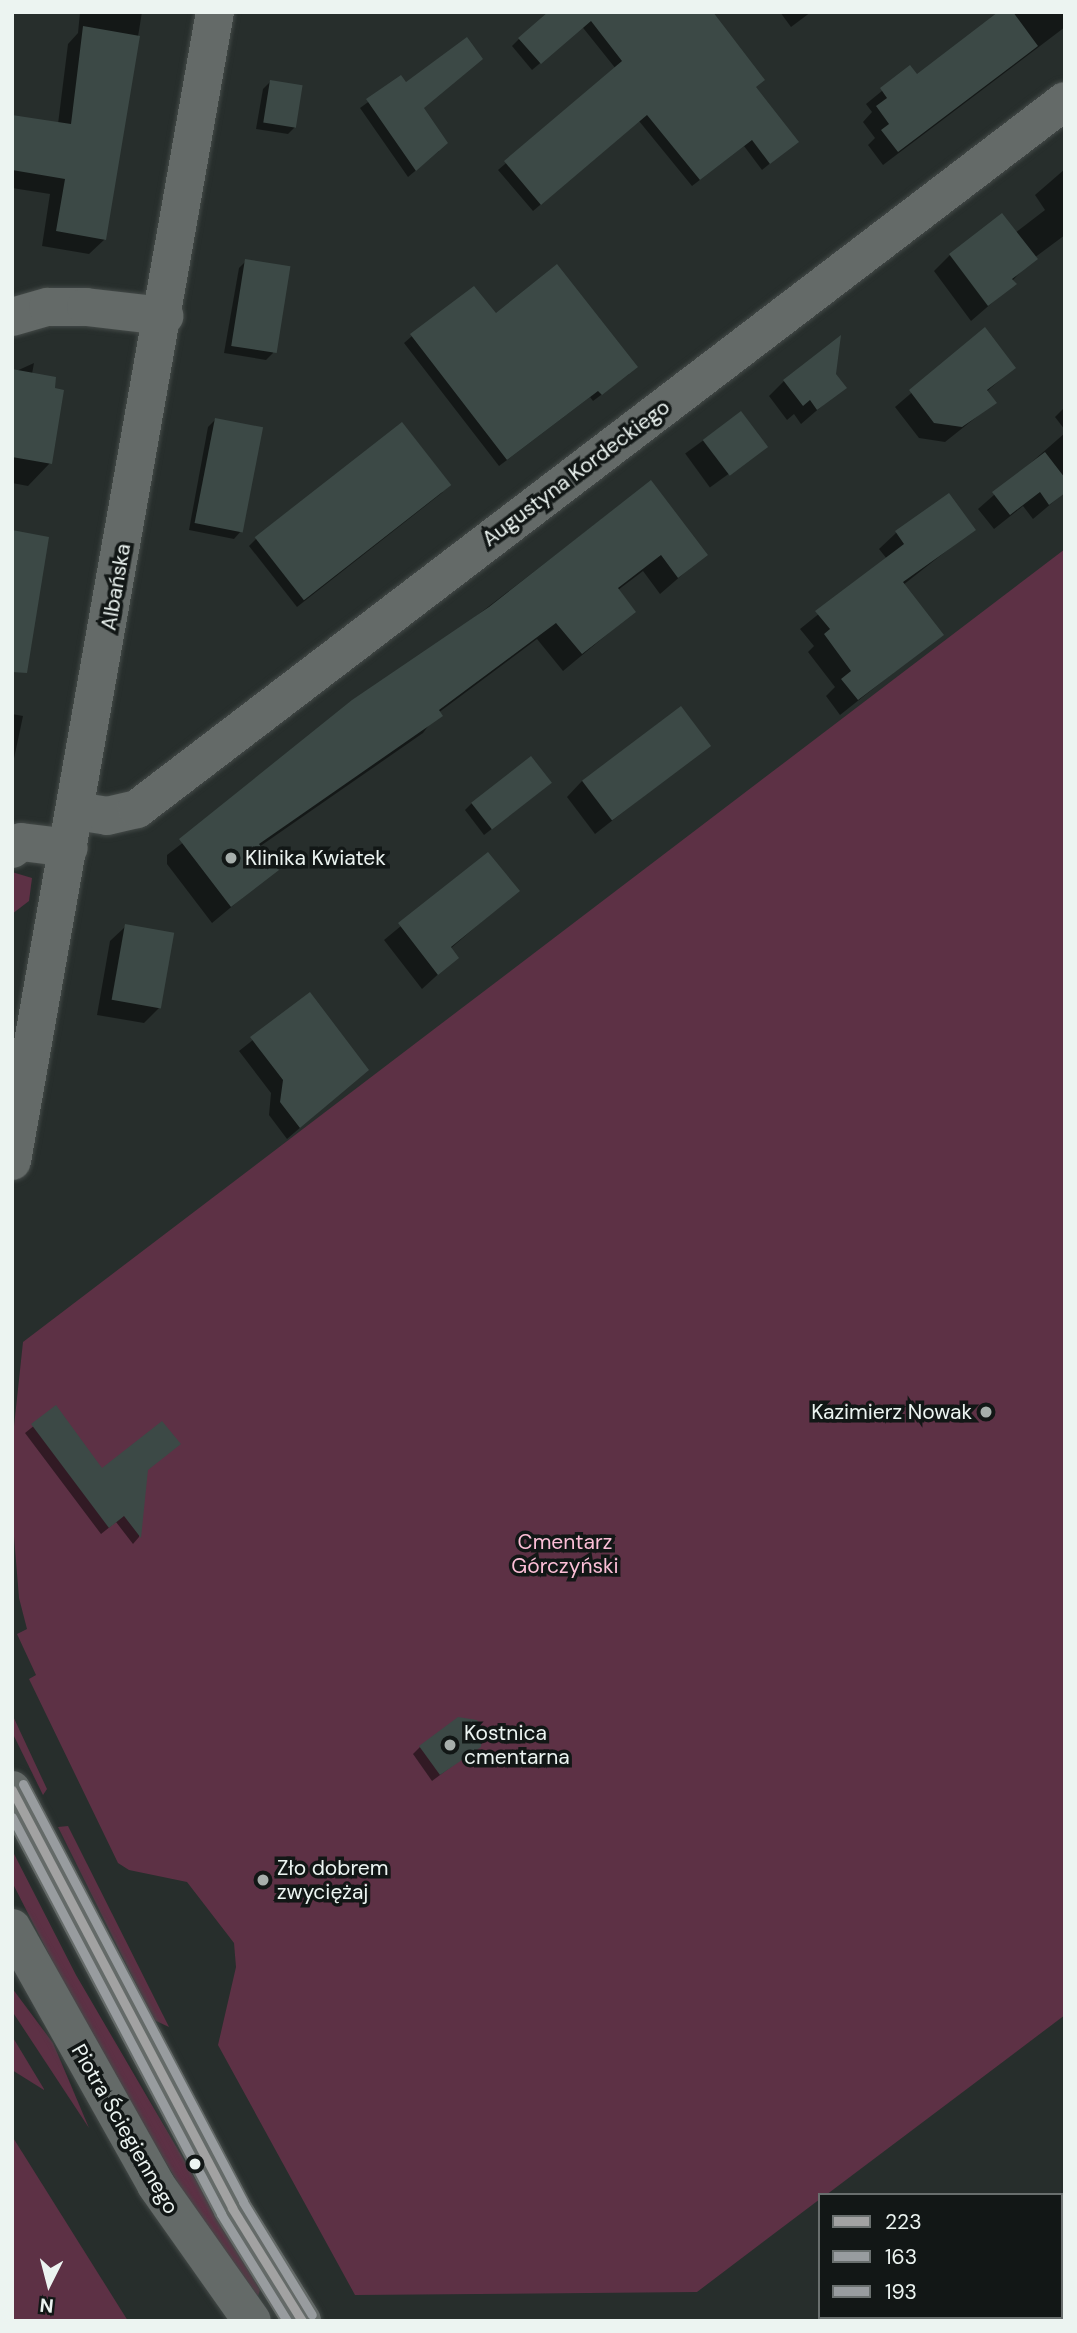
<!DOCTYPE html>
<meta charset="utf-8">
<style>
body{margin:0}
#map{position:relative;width:1077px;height:2333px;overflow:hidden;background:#272e2c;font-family:"DM Sans",sans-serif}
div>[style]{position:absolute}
.green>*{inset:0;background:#5d3145}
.shadow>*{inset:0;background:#0007;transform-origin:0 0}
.building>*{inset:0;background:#3c4946;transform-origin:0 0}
.roads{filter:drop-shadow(0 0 2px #444a48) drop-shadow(0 0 2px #444a48)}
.minor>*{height:38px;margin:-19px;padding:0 19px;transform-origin:19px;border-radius:19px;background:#646a68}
.bus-1>*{height:9px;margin:-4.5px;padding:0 4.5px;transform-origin:4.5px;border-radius:4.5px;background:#a2a2a2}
.bus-2>*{height:9px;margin:-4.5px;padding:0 4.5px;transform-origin:4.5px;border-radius:4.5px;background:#989c9f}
.bus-3>*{height:9px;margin:-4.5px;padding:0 4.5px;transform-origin:4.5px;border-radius:4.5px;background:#989c9f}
.dots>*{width:19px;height:19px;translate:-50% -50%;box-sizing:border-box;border:4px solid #121716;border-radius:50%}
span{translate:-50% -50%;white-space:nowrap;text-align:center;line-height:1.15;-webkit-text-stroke:7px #121716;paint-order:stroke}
.street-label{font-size:21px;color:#ecf4f1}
.poi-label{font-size:21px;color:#ecf4f1}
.left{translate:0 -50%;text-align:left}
.right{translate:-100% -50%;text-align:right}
.park-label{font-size:21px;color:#fbbed6}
.frame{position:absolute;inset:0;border:14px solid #ecf4f1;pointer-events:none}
.legend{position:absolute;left:818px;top:2193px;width:245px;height:126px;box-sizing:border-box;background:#121716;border:2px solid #696f6e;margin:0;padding:9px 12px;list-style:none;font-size:21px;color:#ecf4f1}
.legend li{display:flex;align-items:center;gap:14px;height:35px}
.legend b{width:35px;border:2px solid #696f6e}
.north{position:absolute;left:14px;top:2249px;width:70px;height:70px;-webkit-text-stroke:5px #121716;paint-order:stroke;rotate:186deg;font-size:19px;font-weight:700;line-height:28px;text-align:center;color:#ecf4f1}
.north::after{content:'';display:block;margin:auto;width:24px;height:32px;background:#ecf4f1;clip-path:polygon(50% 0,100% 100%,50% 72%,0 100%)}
</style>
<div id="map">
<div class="green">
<i style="clip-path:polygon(1065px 549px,1065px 2015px,826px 2195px,820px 2195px,820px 2199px,697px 2292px,355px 2295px,218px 2045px,236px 1967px,234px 1943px,187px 1882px,129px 1870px,118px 1863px,29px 1679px,36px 1675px,17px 1634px,27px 1629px,19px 1598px,12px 1512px,12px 1445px,23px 1342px)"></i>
<i style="clip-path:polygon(12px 872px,32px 878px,29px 901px,12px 914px)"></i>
<i style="clip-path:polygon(12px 1714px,47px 1789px,43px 1795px,12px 1732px)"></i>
<i style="clip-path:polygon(68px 1826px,169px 2027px,154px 2020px,58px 1827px)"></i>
<i style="clip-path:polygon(12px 1850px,76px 1975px,260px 2290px,258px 2296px,195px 2212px,86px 2027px,12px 1882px)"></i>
<i style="clip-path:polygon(12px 1988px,53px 2043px,89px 2128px,12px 2011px)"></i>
<i style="clip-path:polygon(12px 2036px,44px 2089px,44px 2090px,12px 2070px)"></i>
<i style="clip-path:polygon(12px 2136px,128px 2321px,12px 2321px)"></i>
</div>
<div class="shadow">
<i style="clip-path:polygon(80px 12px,142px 12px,105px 239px,89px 254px,42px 246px,50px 194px,12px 188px,12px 117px,58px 124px,68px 44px,78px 33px)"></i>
<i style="clip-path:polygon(583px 12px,755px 87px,796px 142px,762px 170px,744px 146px,692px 186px,639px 121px,533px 211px,498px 170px,616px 69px,576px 19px)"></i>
<i style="clip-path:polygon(780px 12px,811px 12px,791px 27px)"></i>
<i style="clip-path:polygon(1001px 12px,1065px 12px,1065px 27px,883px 165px,868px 145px,875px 138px,863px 122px,872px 112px,866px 104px,910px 68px,917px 77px)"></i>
<i style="clip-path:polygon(571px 37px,532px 70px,512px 46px,519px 39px)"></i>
<i style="clip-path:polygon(469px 69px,422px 109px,439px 151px,408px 177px,360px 108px,401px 78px,405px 85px)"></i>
<i style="clip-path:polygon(270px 82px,295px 127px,288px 134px,256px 129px,263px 89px)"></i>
<i style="clip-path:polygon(1065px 169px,1065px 235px,1034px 258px,1012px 281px,1014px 284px,971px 321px,934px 271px,950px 255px,1015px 233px,1045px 210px,1035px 195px)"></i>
<i style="clip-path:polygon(246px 261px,273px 353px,266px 360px,224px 353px,239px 268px)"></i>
<i style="clip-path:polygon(495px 315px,629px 374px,593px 401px,590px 397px,499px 466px,404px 343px,412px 336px)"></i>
<i style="clip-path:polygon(985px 330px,1014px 368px,986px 392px,994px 403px,945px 442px,919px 438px,895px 407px)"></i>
<i style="clip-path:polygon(34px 363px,32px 374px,50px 463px,28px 486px,12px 483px,12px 373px)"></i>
<i style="clip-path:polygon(835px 374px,844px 387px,801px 424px,794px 414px,787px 420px,769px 396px,784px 381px)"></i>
<i style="clip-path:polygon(1065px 407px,1065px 430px,1055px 417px)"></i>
<i style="left:741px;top:413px;width:42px;height:69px;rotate:54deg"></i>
<i style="clip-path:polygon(216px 419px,241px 531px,234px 539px,189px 530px,208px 427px)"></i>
<i style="clip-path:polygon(1065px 433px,1065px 492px,1033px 519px,1023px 506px,994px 529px,978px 509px)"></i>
<i style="clip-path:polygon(650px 482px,705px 555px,660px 594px,643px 571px,618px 590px,634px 612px,563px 671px,537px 639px,438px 713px,423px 733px,259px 847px,276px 870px,212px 923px,167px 864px,167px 855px)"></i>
<i style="clip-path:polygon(443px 492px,297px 607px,249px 546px,256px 539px)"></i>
<i style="clip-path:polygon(949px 495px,973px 530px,903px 585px,941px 635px,840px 715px,826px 696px,835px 687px,808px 652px,814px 646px,800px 629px,887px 559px,879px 549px,896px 533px)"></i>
<i style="clip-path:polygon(12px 714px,23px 716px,12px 768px)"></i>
<i style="clip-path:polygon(708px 746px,595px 834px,567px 797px,582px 781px)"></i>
<i style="clip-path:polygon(542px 790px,484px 835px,465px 810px,472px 803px)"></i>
<i style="clip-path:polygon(488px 854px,517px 891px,450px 949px,457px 957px,422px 989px,384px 940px)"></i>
<i style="clip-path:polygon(126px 926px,159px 1008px,144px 1023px,97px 1015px,110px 941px)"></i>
<i style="clip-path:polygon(309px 995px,367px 1070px,287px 1139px,269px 1115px,271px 1093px,239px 1051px)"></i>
<i style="clip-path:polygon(56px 1408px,101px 1470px,146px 1471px,139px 1537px,133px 1544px,116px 1522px,101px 1534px,25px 1433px)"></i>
<i style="clip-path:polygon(479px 1746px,432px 1781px,413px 1754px,420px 1747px)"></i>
</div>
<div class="building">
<i style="clip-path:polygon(548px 12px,713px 12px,765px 80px,756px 87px,799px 142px,770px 164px,752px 140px,700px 180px,647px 115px,541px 205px,504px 161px,622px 61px,591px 21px,541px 64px,518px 38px)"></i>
<i style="clip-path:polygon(998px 12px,1013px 12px,1038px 46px,898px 152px,881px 130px,889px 124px,876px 106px,887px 98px,880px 88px,910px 65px,917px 74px)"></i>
<i style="clip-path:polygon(83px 26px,140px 36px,106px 240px,56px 231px,65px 179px,12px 170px,12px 115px,71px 124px)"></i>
<i style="clip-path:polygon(467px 37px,483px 59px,424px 108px,448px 143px,416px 171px,366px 99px,401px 75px,406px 82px)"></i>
<i style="left:270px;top:80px;width:33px;height:43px;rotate:9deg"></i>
<i style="clip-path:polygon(1002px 213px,1038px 259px,1012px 279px,1017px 284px,988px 306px,949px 254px)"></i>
<i style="left:245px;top:259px;width:46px;height:88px;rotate:9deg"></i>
<i style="clip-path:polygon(557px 264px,638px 367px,602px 395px,598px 391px,507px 460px,410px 334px,474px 286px,496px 313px)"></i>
<i style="clip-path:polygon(985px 327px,1016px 368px,987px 390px,997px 403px,962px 427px,934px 423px,909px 390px)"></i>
<i style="clip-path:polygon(841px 335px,836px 374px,847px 388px,817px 410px,810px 400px,803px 406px,783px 380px)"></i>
<i style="clip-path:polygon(12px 369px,56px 377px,55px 388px,64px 390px,52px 464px,12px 457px)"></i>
<i style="left:741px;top:411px;width:45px;height:48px;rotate:53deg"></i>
<i style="left:215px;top:418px;width:49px;height:107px;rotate:11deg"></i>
<i style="left:402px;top:422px;width:80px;height:187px;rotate:52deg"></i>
<i style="clip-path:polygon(1045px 452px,1065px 478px,1065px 493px,1049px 505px,1040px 492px,1010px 515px,992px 492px)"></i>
<i style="clip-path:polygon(651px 480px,708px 555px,678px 578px,661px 555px,618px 588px,636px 612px,582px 654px,556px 623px,439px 710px,443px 716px,259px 844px,279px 870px,231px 907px,179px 839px,352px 700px,489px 607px)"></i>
<i style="clip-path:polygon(949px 493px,976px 530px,903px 582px,944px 635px,858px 700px,841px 679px,851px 671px,824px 634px,830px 629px,815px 611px,904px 544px,895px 531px)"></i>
<i style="clip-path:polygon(12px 530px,49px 537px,27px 673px,12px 672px)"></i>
<i style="left:681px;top:706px;width:50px;height:124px;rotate:53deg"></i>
<i style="left:531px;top:756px;width:34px;height:76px;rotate:52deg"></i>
<i style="clip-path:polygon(488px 852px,520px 891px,451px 947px,459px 958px,438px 975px,398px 923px)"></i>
<i style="left:125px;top:924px;width:50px;height:77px;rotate:10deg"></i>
<i style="clip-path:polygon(310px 992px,369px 1070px,300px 1128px,280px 1102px,283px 1080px,250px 1037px)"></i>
<i style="clip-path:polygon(56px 1405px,102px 1468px,162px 1421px,181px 1444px,148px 1470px,141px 1538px,124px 1516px,109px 1528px,31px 1424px)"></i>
<i style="clip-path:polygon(458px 1717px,477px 1720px,483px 1728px,481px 1747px,440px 1775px,419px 1746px)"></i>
</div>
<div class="roads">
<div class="minor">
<i style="left:12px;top:317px;width:37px;rotate:-16deg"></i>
<i style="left:48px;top:307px;width:38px"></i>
<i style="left:86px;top:307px;width:79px;rotate:6.6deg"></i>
<i style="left:76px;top:811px;width:31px;rotate:9deg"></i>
<i style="left:107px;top:816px;width:31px;rotate:-13deg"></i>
<i style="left:137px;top:809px;width:1167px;rotate:-37.34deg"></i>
<i style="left:12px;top:849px;width:11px;rotate:-38deg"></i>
<i style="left:21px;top:842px;width:48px;rotate:7.1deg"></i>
<i style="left:12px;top:1161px;width:1167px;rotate:-79.98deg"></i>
<i style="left:12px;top:1790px;width:472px;rotate:62.2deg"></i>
<i style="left:232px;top:2208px;width:133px;rotate:58.2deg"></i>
<i style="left:12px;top:1928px;width:295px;rotate:60.7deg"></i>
<i style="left:156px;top:2185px;width:166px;rotate:54.8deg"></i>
</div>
</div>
<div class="bus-1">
<i style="left:12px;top:1790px;width:472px;rotate:62.2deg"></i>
<i style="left:232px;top:2208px;width:133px;rotate:58.2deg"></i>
</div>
<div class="bus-2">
<i style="left:12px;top:1817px;width:449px;rotate:62.2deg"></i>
<i style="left:221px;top:2214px;width:126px;rotate:58.3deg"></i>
</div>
<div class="bus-3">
<i style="left:23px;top:1784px;width:472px;rotate:62.2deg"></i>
<i style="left:243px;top:2202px;width:132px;rotate:58.6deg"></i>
</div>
<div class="dots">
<i style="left:231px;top:858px;background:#a7afac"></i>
<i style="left:986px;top:1412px;background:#a7afac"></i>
<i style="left:450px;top:1745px;background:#a7afac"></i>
<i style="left:263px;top:1880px;background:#a7afac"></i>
<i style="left:195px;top:2164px;background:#ecf4f1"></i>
</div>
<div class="street-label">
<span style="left:576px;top:473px;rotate:-37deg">Augustyna Kordeckiego</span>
<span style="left:116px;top:587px;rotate:-80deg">Albańska</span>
<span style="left:125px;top:2129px;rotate:60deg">Piotra Ściegiennego</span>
</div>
<div class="poi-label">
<span class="left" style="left:245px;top:858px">Klinika Kwiatek</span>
<span class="right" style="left:972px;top:1412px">Kazimierz Nowak</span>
<span class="left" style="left:464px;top:1745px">Kostnica<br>cmentarna</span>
<span class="left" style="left:277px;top:1880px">Zło dobrem<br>zwyciężaj</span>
</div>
<div class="park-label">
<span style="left:565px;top:1554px">Cmentarz<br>Górczyński</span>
</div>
<div class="frame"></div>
<ul class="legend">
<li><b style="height:9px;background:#a2a2a2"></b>223</li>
<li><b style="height:9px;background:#989c9f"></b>163</li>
<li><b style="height:9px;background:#989c9f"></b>193</li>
</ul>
<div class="north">N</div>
</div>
